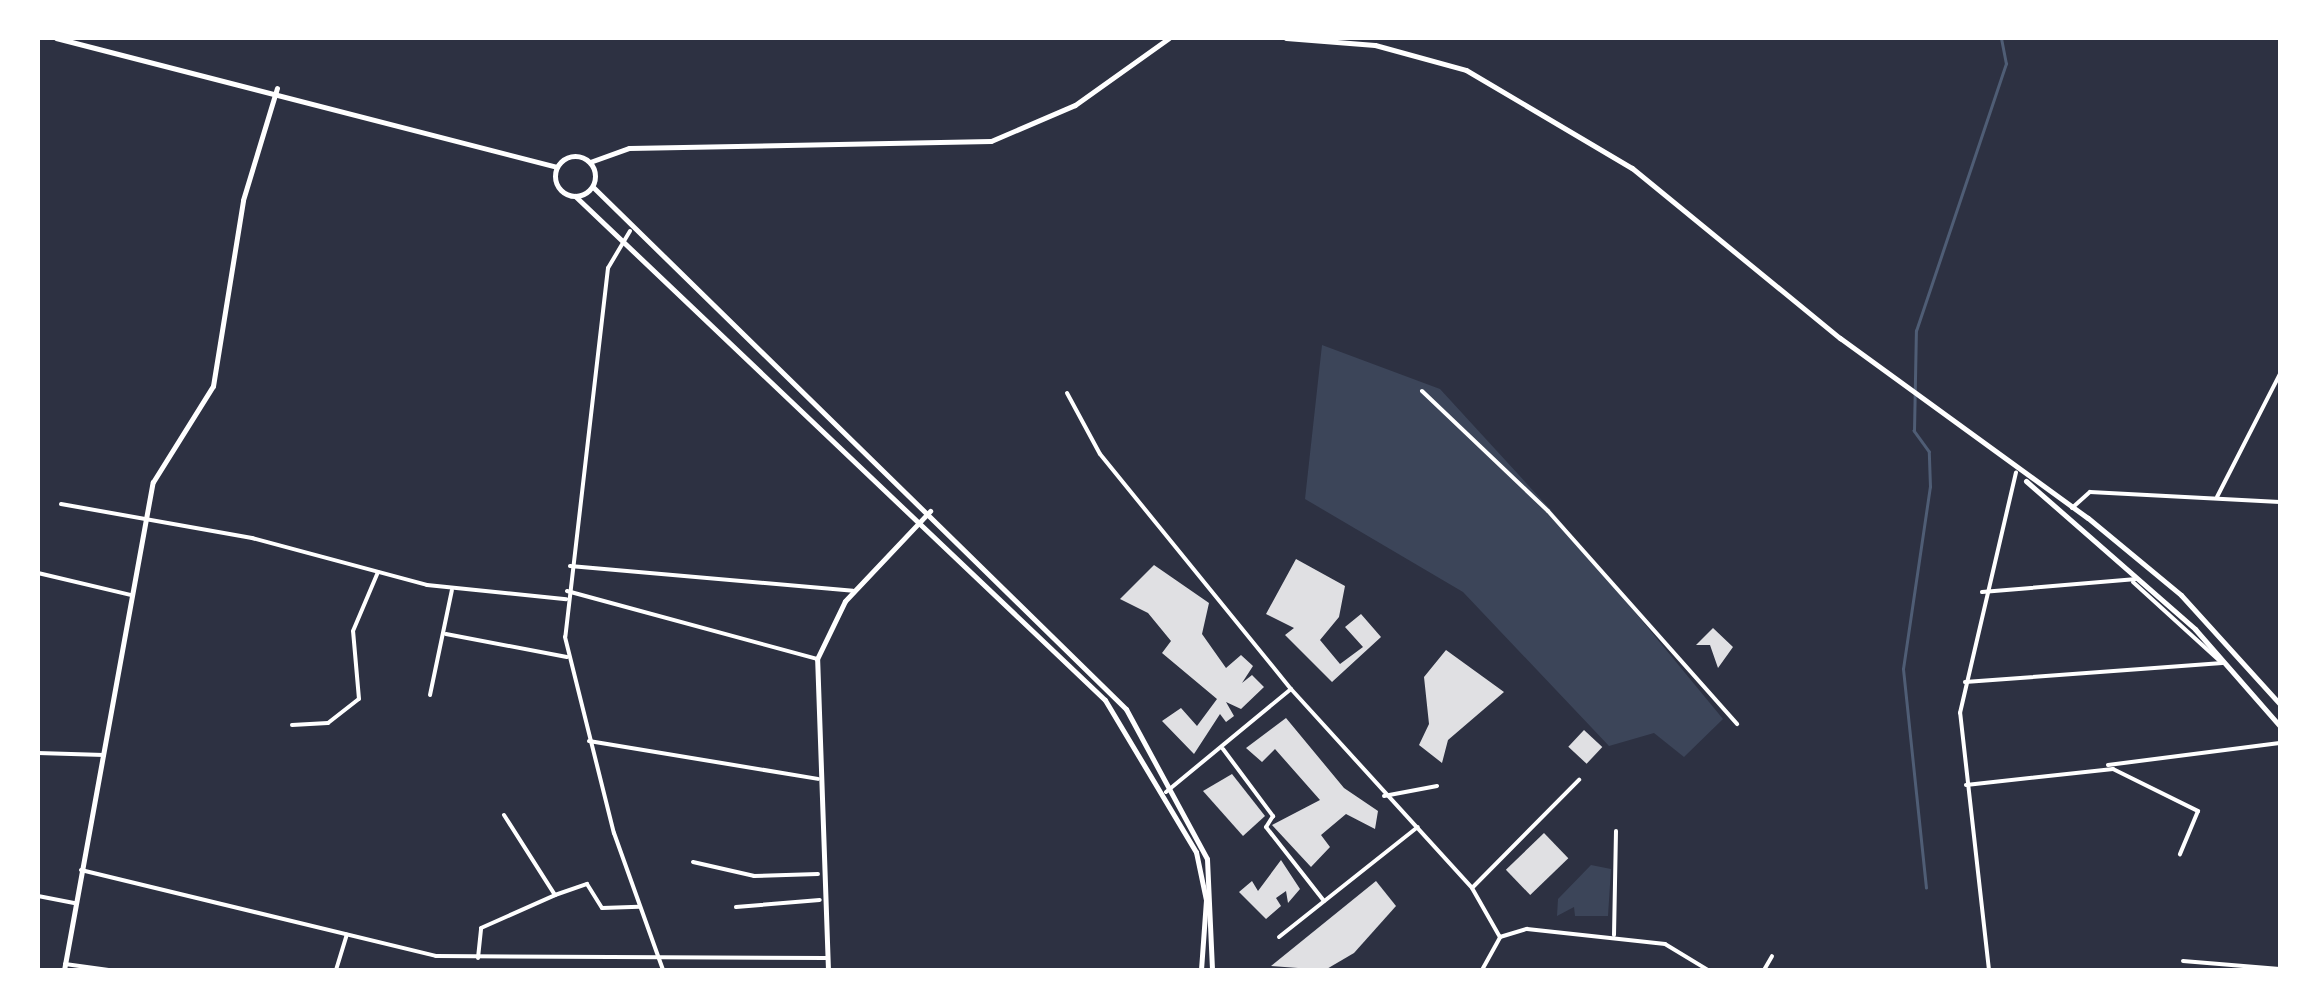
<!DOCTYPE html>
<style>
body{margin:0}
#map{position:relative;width:2318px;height:1008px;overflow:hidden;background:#2d3142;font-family:Signika,sans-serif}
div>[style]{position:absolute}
.green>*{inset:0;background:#3c4559}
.stream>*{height:2.5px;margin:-1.25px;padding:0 1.25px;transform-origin:1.25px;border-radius:1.25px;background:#4f5d75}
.building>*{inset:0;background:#e0e0e3;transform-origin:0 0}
.minor>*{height:4px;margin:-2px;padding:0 2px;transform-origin:2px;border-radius:2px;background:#fff}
.tertiary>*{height:5px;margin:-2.5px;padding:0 2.5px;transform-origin:2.5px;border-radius:2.5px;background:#fff}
.tertiary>.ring{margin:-2.5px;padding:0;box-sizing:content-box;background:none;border:5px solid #fff;border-radius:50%}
span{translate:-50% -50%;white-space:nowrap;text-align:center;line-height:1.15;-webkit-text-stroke:9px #fff;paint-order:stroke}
.frame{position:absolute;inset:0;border:40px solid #fff;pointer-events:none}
</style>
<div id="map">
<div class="green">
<i style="clip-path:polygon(1322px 345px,1440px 389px,1550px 509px,1723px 719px,1684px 757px,1654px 733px,1609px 746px,1463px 592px,1305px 499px)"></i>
<i style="clip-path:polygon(1591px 865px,1611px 869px,1608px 916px,1575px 916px,1574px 907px,1557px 916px,1558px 899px)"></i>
</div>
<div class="stream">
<i style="left:1926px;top:888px;width:220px;rotate:-96deg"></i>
<i style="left:1903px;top:669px;width:184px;rotate:-81.6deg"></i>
<i style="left:1930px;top:487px;width:35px;rotate:-92deg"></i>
<i style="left:1929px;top:452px;width:26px;rotate:-126deg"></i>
<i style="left:1914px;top:431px;width:100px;rotate:-88.9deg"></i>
<i style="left:1916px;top:331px;width:282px;rotate:-71.4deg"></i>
<i style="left:2006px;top:64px;width:26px;rotate:-101deg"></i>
</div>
<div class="building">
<i style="clip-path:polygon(1296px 559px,1345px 586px,1339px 617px,1320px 640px,1340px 664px,1363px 647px,1345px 627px,1361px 614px,1381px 637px,1332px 682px,1285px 635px,1294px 628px,1266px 614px)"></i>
<i style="clip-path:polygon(1154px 565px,1209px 603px,1202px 634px,1226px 668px,1241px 655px,1253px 666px,1242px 683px,1252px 675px,1264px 687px,1241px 709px,1226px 702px,1234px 716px,1226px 722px,1220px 714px,1194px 754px,1162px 721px,1181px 708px,1197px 726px,1217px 699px,1162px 653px,1171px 641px,1148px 613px,1120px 599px)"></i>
<i style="clip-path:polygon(1713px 628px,1733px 647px,1718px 668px,1710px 645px,1696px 645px)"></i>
<i style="clip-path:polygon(1446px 650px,1504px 692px,1448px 740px,1442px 763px,1419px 745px,1429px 724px,1424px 677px)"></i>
<i style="clip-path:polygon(1286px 718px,1344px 788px,1378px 811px,1375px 829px,1346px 814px,1321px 835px,1330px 847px,1311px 867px,1272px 825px,1320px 800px,1275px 749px,1262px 762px,1246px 748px)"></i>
<i style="left:1584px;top:730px;width:25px;height:23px;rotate:43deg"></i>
<i style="clip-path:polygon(1232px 774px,1265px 816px,1243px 836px,1203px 791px)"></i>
<i style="left:1544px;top:833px;width:35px;height:53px;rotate:46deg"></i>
<i style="clip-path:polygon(1281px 860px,1300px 889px,1288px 903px,1286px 891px,1276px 898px,1281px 906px,1266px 919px,1239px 892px,1252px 881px,1258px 891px)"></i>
<i style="clip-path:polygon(1376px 881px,1396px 906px,1354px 953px,1325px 970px,1271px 966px)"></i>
</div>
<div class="minor">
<i style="left:630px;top:231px;width:43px;rotate:120.7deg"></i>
<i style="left:608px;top:268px;width:371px;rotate:96.6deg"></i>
<i style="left:565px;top:637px;width:202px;rotate:76deg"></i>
<i style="left:614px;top:833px;width:145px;rotate:70.3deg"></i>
<i style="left:1422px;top:391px;width:174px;rotate:43.6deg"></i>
<i style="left:1548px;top:511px;width:285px;rotate:48.4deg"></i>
<i style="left:1067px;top:393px;width:69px;rotate:61.6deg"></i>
<i style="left:1100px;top:454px;width:303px;rotate:50.9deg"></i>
<i style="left:1291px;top:689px;width:269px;rotate:47.7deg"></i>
<i style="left:1472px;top:888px;width:56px;rotate:60.3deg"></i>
<i style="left:2217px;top:497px;width:138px;rotate:-62.9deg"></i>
<i style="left:61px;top:504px;width:194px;rotate:10.1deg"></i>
<i style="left:252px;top:538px;width:181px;rotate:15deg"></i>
<i style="left:427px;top:585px;width:140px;rotate:5.8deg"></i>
<i style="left:2072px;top:508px;width:24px;rotate:-42deg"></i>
<i style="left:2090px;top:492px;width:190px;rotate:3deg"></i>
<i style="left:570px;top:566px;width:284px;rotate:5deg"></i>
<i style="left:38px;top:573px;width:96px;rotate:13.3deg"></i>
<i style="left:2133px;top:582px;width:120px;rotate:42.3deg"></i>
<i style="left:567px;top:591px;width:259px;rotate:15.2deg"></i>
<i style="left:1982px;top:592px;width:155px;rotate:-4.8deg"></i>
<i style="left:446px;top:634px;width:123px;rotate:10.8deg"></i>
<i style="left:1965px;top:682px;width:258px;rotate:-4.2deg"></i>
<i style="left:430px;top:695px;width:107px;rotate:-78.2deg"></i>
<i style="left:292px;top:725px;width:36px;rotate:-3deg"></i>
<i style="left:328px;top:723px;width:39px;rotate:-38deg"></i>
<i style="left:359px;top:699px;width:68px;rotate:-95deg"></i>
<i style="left:353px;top:631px;width:64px;rotate:-67deg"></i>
<i style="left:589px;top:741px;width:232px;rotate:9.4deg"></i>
<i style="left:1223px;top:749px;width:84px;rotate:53.3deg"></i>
<i style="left:1273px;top:816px;width:13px;rotate:122deg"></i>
<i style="left:1266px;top:827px;width:94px;rotate:51.9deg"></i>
<i style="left:38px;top:753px;width:66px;rotate:1.7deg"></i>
<i style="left:2108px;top:765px;width:173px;rotate:-7.3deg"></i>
<i style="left:1966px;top:785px;width:148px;rotate:-6.2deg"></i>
<i style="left:2113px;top:769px;width:95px;rotate:26.3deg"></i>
<i style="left:2198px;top:811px;width:47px;rotate:112.7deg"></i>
<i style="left:1166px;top:792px;width:162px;rotate:-39.5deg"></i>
<i style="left:1384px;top:796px;width:54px;rotate:-10.7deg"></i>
<i style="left:504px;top:815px;width:95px;rotate:57.5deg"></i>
<i style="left:555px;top:895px;width:34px;rotate:-19deg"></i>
<i style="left:587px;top:884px;width:28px;rotate:58deg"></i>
<i style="left:602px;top:908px;width:37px;rotate:-2deg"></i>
<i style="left:693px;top:862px;width:63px;rotate:12.9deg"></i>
<i style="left:754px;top:876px;width:64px;rotate:-1.8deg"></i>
<i style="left:81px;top:870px;width:365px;rotate:13.6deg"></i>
<i style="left:436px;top:956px;width:390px;rotate:0.3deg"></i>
<i style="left:1473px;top:887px;width:151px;rotate:-45.3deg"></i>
<i style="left:38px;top:896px;width:38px;rotate:11deg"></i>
<i style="left:736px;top:907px;width:84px;rotate:-4.8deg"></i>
<i style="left:1614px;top:935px;width:104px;rotate:-88.9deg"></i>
<i style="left:1279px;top:937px;width:177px;rotate:-38.4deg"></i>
<i style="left:478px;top:958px;width:30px;rotate:-84deg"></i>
<i style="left:481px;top:928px;width:81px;rotate:-24deg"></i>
<i style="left:2183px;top:961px;width:97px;rotate:4.7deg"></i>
<i style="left:65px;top:964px;width:44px;rotate:7.8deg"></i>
<i style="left:336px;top:970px;width:37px;rotate:-73deg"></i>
<i style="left:1482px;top:970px;width:38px;rotate:-61deg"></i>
<i style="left:1500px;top:937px;width:28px;rotate:-17deg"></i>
<i style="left:1527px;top:929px;width:139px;rotate:6.2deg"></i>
<i style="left:1665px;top:944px;width:50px;rotate:31.2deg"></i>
<i style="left:1764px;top:970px;width:16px;rotate:-60deg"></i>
<i style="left:1989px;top:970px;width:259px;rotate:-96.4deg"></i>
<i style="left:1960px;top:713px;width:247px;rotate:-76.9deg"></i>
</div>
<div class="tertiary">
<i style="left:56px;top:38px;width:517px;rotate:14.44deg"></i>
<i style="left:1286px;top:38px;width:89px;rotate:4.5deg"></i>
<i style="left:1375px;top:45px;width:94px;rotate:15.4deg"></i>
<i style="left:1466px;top:70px;width:193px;rotate:30.6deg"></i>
<i style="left:1632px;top:168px;width:269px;rotate:39.3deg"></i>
<i style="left:1840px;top:338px;width:306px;rotate:36deg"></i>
<i style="left:2088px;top:518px;width:121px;rotate:39.6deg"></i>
<i style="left:2181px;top:595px;width:147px;rotate:47.8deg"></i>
<i class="ring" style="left:555px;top:156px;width:35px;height:35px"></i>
<i style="left:590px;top:162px;width:41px;rotate:-19.7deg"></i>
<i style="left:629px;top:148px;width:362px;rotate:-1.1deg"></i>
<i style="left:991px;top:141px;width:91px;rotate:-23.2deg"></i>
<i style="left:1075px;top:105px;width:115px;rotate:-35.5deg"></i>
<i style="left:593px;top:187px;width:746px;rotate:44.4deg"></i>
<i style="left:1126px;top:709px;width:170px;rotate:61.6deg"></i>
<i style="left:1207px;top:859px;width:111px;rotate:87.4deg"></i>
<i style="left:575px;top:196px;width:731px;rotate:43.56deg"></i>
<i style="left:1105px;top:700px;width:177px;rotate:59.1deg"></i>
<i style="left:1196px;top:852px;width:49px;rotate:78.2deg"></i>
<i style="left:1206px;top:900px;width:70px;rotate:94.1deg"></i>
<i style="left:2026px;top:481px;width:225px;rotate:41.2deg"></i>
<i style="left:2195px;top:629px;width:129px;rotate:48.8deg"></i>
<i style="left:64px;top:970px;width:496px;rotate:-79.7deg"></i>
<i style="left:153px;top:482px;width:113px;rotate:-58deg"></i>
<i style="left:213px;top:386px;width:188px;rotate:-80.8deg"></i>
<i style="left:243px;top:200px;width:117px;rotate:-73.1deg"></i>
<i style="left:828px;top:970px;width:311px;rotate:-92deg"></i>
<i style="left:817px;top:659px;width:64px;rotate:-64.2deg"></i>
<i style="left:845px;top:601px;width:124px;rotate:-46.6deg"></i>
</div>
<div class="frame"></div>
</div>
